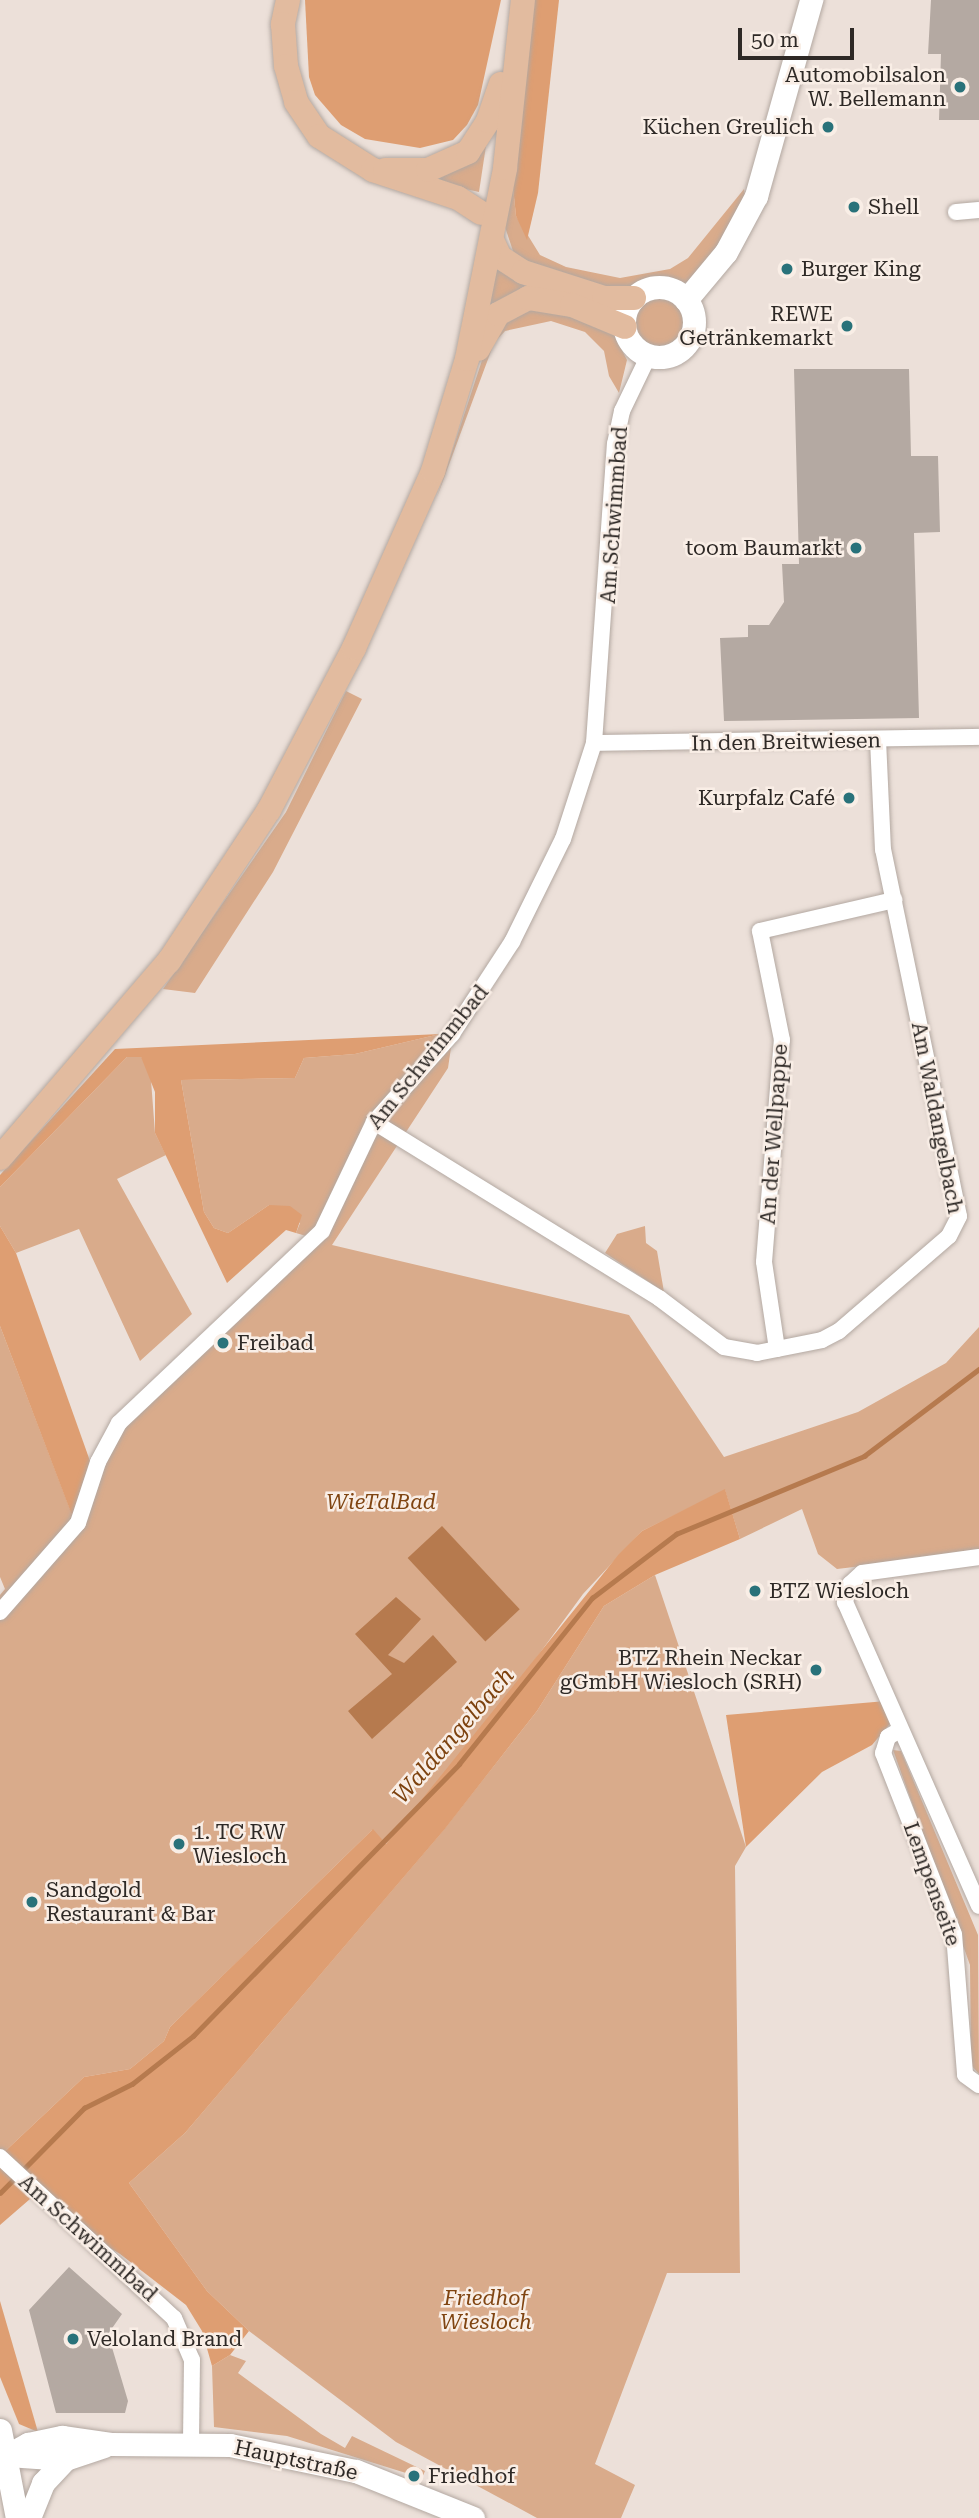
<!DOCTYPE html>
<meta charset="utf-8">
<style>
body{margin:0}
#map{position:relative;width:979px;height:2518px;overflow:hidden;background:#ece0d9;font-family:"Roboto Serif",serif}
div>[style]{position:absolute}
.green>*{inset:0;background:#d9ab8b}
.round{border-radius:50%}
.forest>*{inset:0;background:#de9e72}
.water>*{inset:0;background:#b67a4e;transform-origin:0 0}
.stream>*{height:4.5px;margin:-2.25px;padding:0 2.25px;transform-origin:2.25px;border-radius:2.25px;background:#b67a4e}
.building>*{inset:0;background:#b4a9a2}
.roads{filter:drop-shadow(0 0 2px #b3a8a1) drop-shadow(0 0 2px #b3a8a1)}
.street>*{height:16px;margin:-8px;padding:0 8px;transform-origin:8px;border-radius:8px;background:#fff}
.secondary>*{height:23px;margin:-11.5px;padding:0 11.5px;transform-origin:11.5px;border-radius:11.5px;background:#fff}
.secondary>.ring{margin:-11.5px;padding:0;box-sizing:content-box;background:none;border:23px solid #fff;border-radius:50%}
.primary>*{height:24px;margin:-12px;padding:0 12px;transform-origin:12px;border-radius:12px;background:#e2bb9f}
.dots>*{width:19px;height:19px;translate:-50% -50%;box-sizing:border-box;border:4px solid #f9eee6;border-radius:50%}
span{translate:-50% -50%;white-space:nowrap;text-align:center;line-height:1.15;-webkit-text-stroke:5px #f9eee6;paint-order:stroke}
.poi-label{font-size:21px;color:#2e2926}
.right{translate:-100% -50%;text-align:right}
.left{translate:0 -50%;text-align:left}
.street-label{font-size:21px;color:#2e2926}
.park-label{font-size:21px;color:#804512;font-style:italic}
.water-label{font-size:23px;color:#7d420f;font-style:italic}
.scale{position:absolute;left:738px;top:28px;width:116px;height:32px;box-sizing:border-box;border:4px solid #2e2926;border-top:0;padding-left:9px;font-size:21px;line-height:24px;white-space:nowrap;color:#2e2926;-webkit-text-stroke:5px #f9eee6;paint-order:stroke}
</style>
<div id="map">
<div class="green">
<i style="clip-path:polygon(487px 139px,479px 192px,420px 179px)"></i>
<i style="clip-path:polygon(512px 177px,516px 216px,540px 255px,566px 267px,620px 278px,670px 269px,688px 258px,744px 189px,745px 195px,716px 251px,693px 279px,676px 287px,658px 282px,623px 294px,516px 260px,504px 224px)"></i>
<i style="clip-path:polygon(495px 268px,554px 296px,486px 317px)"></i>
<i class="round" style="left:635px;top:298px;width:48px;height:48px"></i>
<i style="clip-path:polygon(555px 308px,611px 329px,627px 360px,619px 393px,609px 376px,604px 351px,585px 332px,551px 321px,505px 331px,494px 343px,437px 497px,488px 342px,514px 312px)"></i>
<i style="clip-path:polygon(346px 691px,362px 699px,273px 872px,195px 993px,163px 989px,286px 812px)"></i>
<i style="clip-path:polygon(440px 1034px,452px 1041px,448px 1068px,332px 1245px,629px 1315px,724px 1457px,858px 1412px,946px 1363px,979px 1327px,979px 1552px,837px 1569px,818px 1554px,802px 1509px,740px 1539px,725px 1490px,642px 1531px,583px 1594px,512px 1691px,386px 1844px,372px 1830px,170px 2027px,164px 2041px,130px 2069px,84px 2077px,0 2156px,0 1595px,5px 1589px,0 1577px,0 1326px,73px 1517px,90px 1461px,113px 1421px,306px 1236px,296px 1233px,300px 1223px,269px 1205px,228px 1233px,214px 1228px,204px 1212px,181px 1080px,295px 1078px,304px 1058px,355px 1054px)"></i>
<i style="clip-path:polygon(127px 1057px,141px 1057px,150px 1067px,155px 1133px,166px 1155px,117px 1179px,192px 1314px,140px 1361px,79px 1229px,16px 1253px,0 1226px,0 1187px)"></i>
<i style="clip-path:polygon(645px 1226px,646px 1243px,657px 1251px,664px 1292px,605px 1253px,617px 1234px)"></i>
<i style="clip-path:polygon(655px 1575px,746px 1847px,735px 1866px,740px 2273px,667px 2273px,595px 2464px,635px 2485px,621px 2518px,537px 2518px,396px 2442px,249px 2331px,207px 2291px,129px 2183px,185px 2133px,442px 1832px,537px 1711px,604px 1606px)"></i>
<i style="clip-path:polygon(893px 1750px,901px 1751px,978px 1935px,979px 2074px,971px 2065px,970px 1965px)"></i>
<i style="clip-path:polygon(230px 2355px,246px 2361px,238px 2373px,321px 2434px,345px 2448px,352px 2436px,425px 2471px,422px 2478px,287px 2436px,214px 2427px,212px 2366px)"></i>
</div>
<div class="forest">
<i style="clip-path:polygon(305px 0,501px 0,478px 105px,467px 125px,453px 140px,420px 148px,365px 139px,341px 125px,315px 95px,309px 77px)"></i>
<i style="clip-path:polygon(534px 0,559px 0,538px 193px,527px 240px,516px 216px,512px 177px)"></i>
<i style="clip-path:polygon(440px 1034px,355px 1054px,304px 1058px,295px 1078px,181px 1080px,204px 1212px,214px 1228px,228px 1233px,269px 1205px,290px 1206px,302px 1215px,296px 1233px,286px 1230px,227px 1283px,155px 1133px,155px 1092px,141px 1057px,127px 1057px,0 1187px,0 1175px,115px 1049px)"></i>
<i style="clip-path:polygon(0 1226px,16px 1253px,90px 1461px,73px 1518px,0 1326px)"></i>
<i style="clip-path:polygon(725px 1489px,740px 1539px,655px 1575px,604px 1606px,537px 1711px,444px 1830px,185px 2133px,129px 2183px,207px 2291px,249px 2331px,230px 2355px,212px 2366px,202px 2331px,186px 2305px,120px 2254px,30px 2199px,0 2225px,0 2156px,84px 2077px,130px 2069px,164px 2041px,170px 2027px,373px 1829px,386px 1844px,619px 1554px,642px 1531px)"></i>
<i style="clip-path:polygon(886px 1701px,894px 1719px,872px 1745px,822px 1772px,746px 1847px,726px 1715px)"></i>
<i style="clip-path:polygon(0 2301px,38px 2432px,19px 2424px,0 2377px)"></i>
</div>
<div class="water">
<i style="left:442px;top:1526px;width:114px;height:47px;rotate:47deg"></i>
<i style="clip-path:polygon(396px 1597px,421px 1619px,388px 1655px,404px 1663px,433px 1635px,457px 1662px,372px 1739px,348px 1711px,392px 1674px,355px 1634px)"></i>
</div>
<div class="stream">
<i style="left:0;top:2193px;width:120px;rotate:-45.3deg"></i>
<i style="left:84px;top:2108px;width:54px;rotate:-26.6deg"></i>
<i style="left:132px;top:2084px;width:78px;rotate:-38.2deg"></i>
<i style="left:193px;top:2036px;width:380px;rotate:-45.6deg"></i>
<i style="left:459px;top:1764px;width:213px;rotate:-51.3deg"></i>
<i style="left:592px;top:1598px;width:106px;rotate:-37.3deg"></i>
<i style="left:676px;top:1534px;width:204px;rotate:-22.5deg"></i>
<i style="left:864px;top:1456px;width:144px;rotate:-37.1deg"></i>
</div>
<div class="building">
<i style="clip-path:polygon(931px 0,979px 0,979px 120px,939px 120px,941px 54px,928px 54px)"></i>
<i style="clip-path:polygon(794px 369px,909px 369px,911px 456px,938px 456px,940px 532px,914px 533px,919px 718px,724px 721px,720px 638px,748px 637px,748px 625px,769px 625px,784px 602px,782px 564px,799px 564px)"></i>
<i style="clip-path:polygon(69px 2267px,122px 2314px,108px 2334px,128px 2401px,125px 2413px,56px 2413px,29px 2310px)"></i>
</div>
<div class="roads">
<div class="street">
<i style="left:956px;top:212px;width:23px;rotate:-5deg"></i>
<i style="left:594px;top:743px;width:385px;rotate:-0.9deg"></i>
<i style="left:374px;top:1122px;width:335px;rotate:31.7deg"></i>
<i style="left:659px;top:1298px;width:81px;rotate:37deg"></i>
<i style="left:724px;top:1347px;width:34px;rotate:10deg"></i>
<i style="left:757px;top:1353px;width:66px;rotate:-11.3deg"></i>
<i style="left:822px;top:1340px;width:19px;rotate:-28deg"></i>
<i style="left:839px;top:1331px;width:145px;rotate:-40.8deg"></i>
<i style="left:949px;top:1236px;width:22px;rotate:-63deg"></i>
<i style="left:959px;top:1216px;width:374px;rotate:-101.7deg"></i>
<i style="left:883px;top:850px;width:110px;rotate:-92.6deg"></i>
<i style="left:777px;top:1349px;width:88px;rotate:-98.5deg"></i>
<i style="left:764px;top:1262px;width:223px;rotate:-85.4deg"></i>
<i style="left:782px;top:1040px;width:111px;rotate:-101.4deg"></i>
<i style="left:760px;top:931px;width:138px;rotate:-13deg"></i>
<i style="left:979px;top:1557px;width:118px;rotate:172.2deg"></i>
<i style="left:862px;top:1573px;width:16px;rotate:137deg"></i>
<i style="left:850px;top:1584px;width:19px;rotate:106deg"></i>
<i style="left:845px;top:1602px;width:332px;rotate:66.2deg"></i>
<i style="left:0;top:1612px;width:118px;rotate:-48.8deg"></i>
<i style="left:78px;top:1523px;width:64px;rotate:-71.8deg"></i>
<i style="left:98px;top:1462px;width:44px;rotate:-61.7deg"></i>
<i style="left:119px;top:1423px;width:279px;rotate:-43.4deg"></i>
<i style="left:322px;top:1231px;width:121px;rotate:-64.5deg"></i>
<i style="left:374px;top:1122px;width:118px;rotate:-48.4deg"></i>
<i style="left:452px;top:1034px;width:110px;rotate:-56.9deg"></i>
<i style="left:512px;top:942px;width:115px;rotate:-63.7deg"></i>
<i style="left:563px;top:839px;width:101px;rotate:-72.1deg"></i>
<i style="left:594px;top:743px;width:300px;rotate:-86deg"></i>
<i style="left:615px;top:444px;width:34px;rotate:-78deg"></i>
<i style="left:622px;top:411px;width:62px;rotate:-64.3deg"></i>
<i style="left:900px;top:1730px;width:14px;rotate:150deg"></i>
<i style="left:888px;top:1737px;width:17px;rotate:107deg"></i>
<i style="left:883px;top:1753px;width:194px;rotate:68.6deg"></i>
<i style="left:954px;top:1934px;width:141px;rotate:85.5deg"></i>
<i style="left:965px;top:2075px;width:17px;rotate:36deg"></i>
<i style="left:0;top:2157px;width:237px;rotate:42.8deg"></i>
<i style="left:174px;top:2318px;width:46px;rotate:66.8deg"></i>
<i style="left:192px;top:2360px;width:83px;rotate:90.7deg"></i>
</div>
<div class="secondary">
<i class="ring" style="left:624px;top:287px;width:47px;height:47px"></i>
<i style="left:686px;top:300px;width:62px;rotate:-50.2deg"></i>
<i style="left:726px;top:252px;width:64px;rotate:-61.8deg"></i>
<i style="left:756px;top:196px;width:204px;rotate:-74.3deg"></i>
<i style="left:0;top:2430px;width:90px;rotate:79.1deg"></i>
<i style="left:8px;top:2455px;width:23px;rotate:-29deg"></i>
<i style="left:28px;top:2444px;width:35px;rotate:-12deg"></i>
<i style="left:62px;top:2437px;width:49px;rotate:8.1deg"></i>
<i style="left:111px;top:2444px;width:119px;rotate:0.5deg"></i>
<i style="left:230px;top:2445px;width:129px;rotate:11.7deg"></i>
<i style="left:356px;top:2471px;width:126px;rotate:21.9deg"></i>
<i style="left:8px;top:2455px;width:57px;rotate:4deg"></i>
<i style="left:65px;top:2459px;width:41px;rotate:-18.4deg"></i>
<i style="left:29px;top:2518px;width:38px;rotate:-68deg"></i>
<i style="left:43px;top:2483px;width:33px;rotate:-47deg"></i>
</div>
<div class="primary">
<i style="left:288px;top:0;width:25px;rotate:102deg"></i>
<i style="left:283px;top:24px;width:42px;rotate:85.9deg"></i>
<i style="left:286px;top:66px;width:37px;rotate:74deg"></i>
<i style="left:296px;top:102px;width:41px;rotate:55.9deg"></i>
<i style="left:319px;top:136px;width:64px;rotate:32.2deg"></i>
<i style="left:373px;top:170px;width:89px;rotate:18.2deg"></i>
<i style="left:458px;top:198px;width:27px;rotate:33deg"></i>
<i style="left:385px;top:170px;width:43px"></i>
<i style="left:428px;top:170px;width:44px;rotate:-24.2deg"></i>
<i style="left:468px;top:152px;width:37px;rotate:-57deg"></i>
<i style="left:488px;top:121px;width:39px;rotate:-71deg"></i>
<i style="left:492px;top:240px;width:19px;rotate:65deg"></i>
<i style="left:500px;top:257px;width:27px;rotate:33deg"></i>
<i style="left:523px;top:272px;width:85px;rotate:17.8deg"></i>
<i style="left:604px;top:298px;width:30px"></i>
<i style="left:478px;top:349px;width:40px;rotate:-60.3deg"></i>
<i style="left:498px;top:314px;width:34px;rotate:-28deg"></i>
<i style="left:528px;top:298px;width:45px;rotate:9deg"></i>
<i style="left:572px;top:305px;width:57px;rotate:22.5deg"></i>
<i style="left:0;top:1158px;width:260px;rotate:-49.4deg"></i>
<i style="left:169px;top:961px;width:181px;rotate:-56.5deg"></i>
<i style="left:269px;top:810px;width:183px;rotate:-62.3deg"></i>
<i style="left:354px;top:648px;width:194px;rotate:-65.9deg"></i>
<i style="left:433px;top:471px;width:117px;rotate:-73.1deg"></i>
<i style="left:467px;top:359px;width:195px;rotate:-78.7deg"></i>
<i style="left:505px;top:168px;width:169px;rotate:-83.9deg"></i>
</div>
</div>
<div class="dots">
<i style="left:960px;top:87px;background:#29727a"></i>
<i style="left:828px;top:127px;background:#29727a"></i>
<i style="left:854px;top:207px;background:#29727a"></i>
<i style="left:787px;top:269px;background:#29727a"></i>
<i style="left:847px;top:326px;background:#29727a"></i>
<i style="left:856px;top:548px;background:#29727a"></i>
<i style="left:849px;top:798px;background:#29727a"></i>
<i style="left:223px;top:1343px;background:#29727a"></i>
<i style="left:755px;top:1591px;background:#29727a"></i>
<i style="left:816px;top:1670px;background:#29727a"></i>
<i style="left:179px;top:1844px;background:#29727a"></i>
<i style="left:32px;top:1902px;background:#29727a"></i>
<i style="left:73px;top:2339px;background:#29727a"></i>
<i style="left:414px;top:2476px;background:#29727a"></i>
</div>
<div class="poi-label">
<span class="right" style="left:946px;top:87px">Automobilsalon<br>W. Bellemann</span>
<span class="right" style="left:814px;top:127px">Küchen Greulich</span>
<span class="left" style="left:868px;top:207px">Shell</span>
<span class="left" style="left:801px;top:269px">Burger King</span>
<span class="right" style="left:833px;top:326px">REWE<br>Getränkemarkt</span>
<span class="right" style="left:842px;top:548px">toom Baumarkt</span>
<span class="right" style="left:835px;top:798px">Kurpfalz Café</span>
<span class="left" style="left:237px;top:1343px">Freibad</span>
<span class="left" style="left:769px;top:1591px">BTZ Wiesloch</span>
<span class="right" style="left:802px;top:1670px">BTZ Rhein Neckar<br>gGmbH Wiesloch (SRH)</span>
<span class="left" style="left:193px;top:1844px">1. TC RW<br>Wiesloch</span>
<span class="left" style="left:46px;top:1902px">Sandgold<br>Restaurant &amp; Bar</span>
<span class="left" style="left:87px;top:2339px">Veloland Brand</span>
<span class="left" style="left:428px;top:2476px">Friedhof</span>
</div>
<div class="street-label">
<span style="left:614px;top:515px;rotate:-86deg">Am Schwimmbad</span>
<span style="left:786px;top:742px;rotate:-1deg">In den Breitwiesen</span>
<span style="left:428px;top:1057px;rotate:-51deg">Am Schwimmbad</span>
<span style="left:937px;top:1118px;rotate:79deg">Am Waldangelbach</span>
<span style="left:774px;top:1134px;rotate:-86deg">An der Wellpappe</span>
<span style="left:932px;top:1884px;rotate:70deg">Lempenseite</span>
<span style="left:88px;top:2238px;rotate:42deg">Am Schwimmbad</span>
<span style="left:296px;top:2460px;rotate:12deg">Hauptstraße</span>
</div>
<div class="park-label">
<span style="left:381px;top:1502px">WieTalBad</span>
<span style="left:486px;top:2310px">Friedhof<br>Wiesloch</span>
</div>
<div class="water-label">
<span style="left:454px;top:1736px;rotate:-49deg">Waldangelbach</span>
</div>
<div class="scale">50 m</div>
</div>
